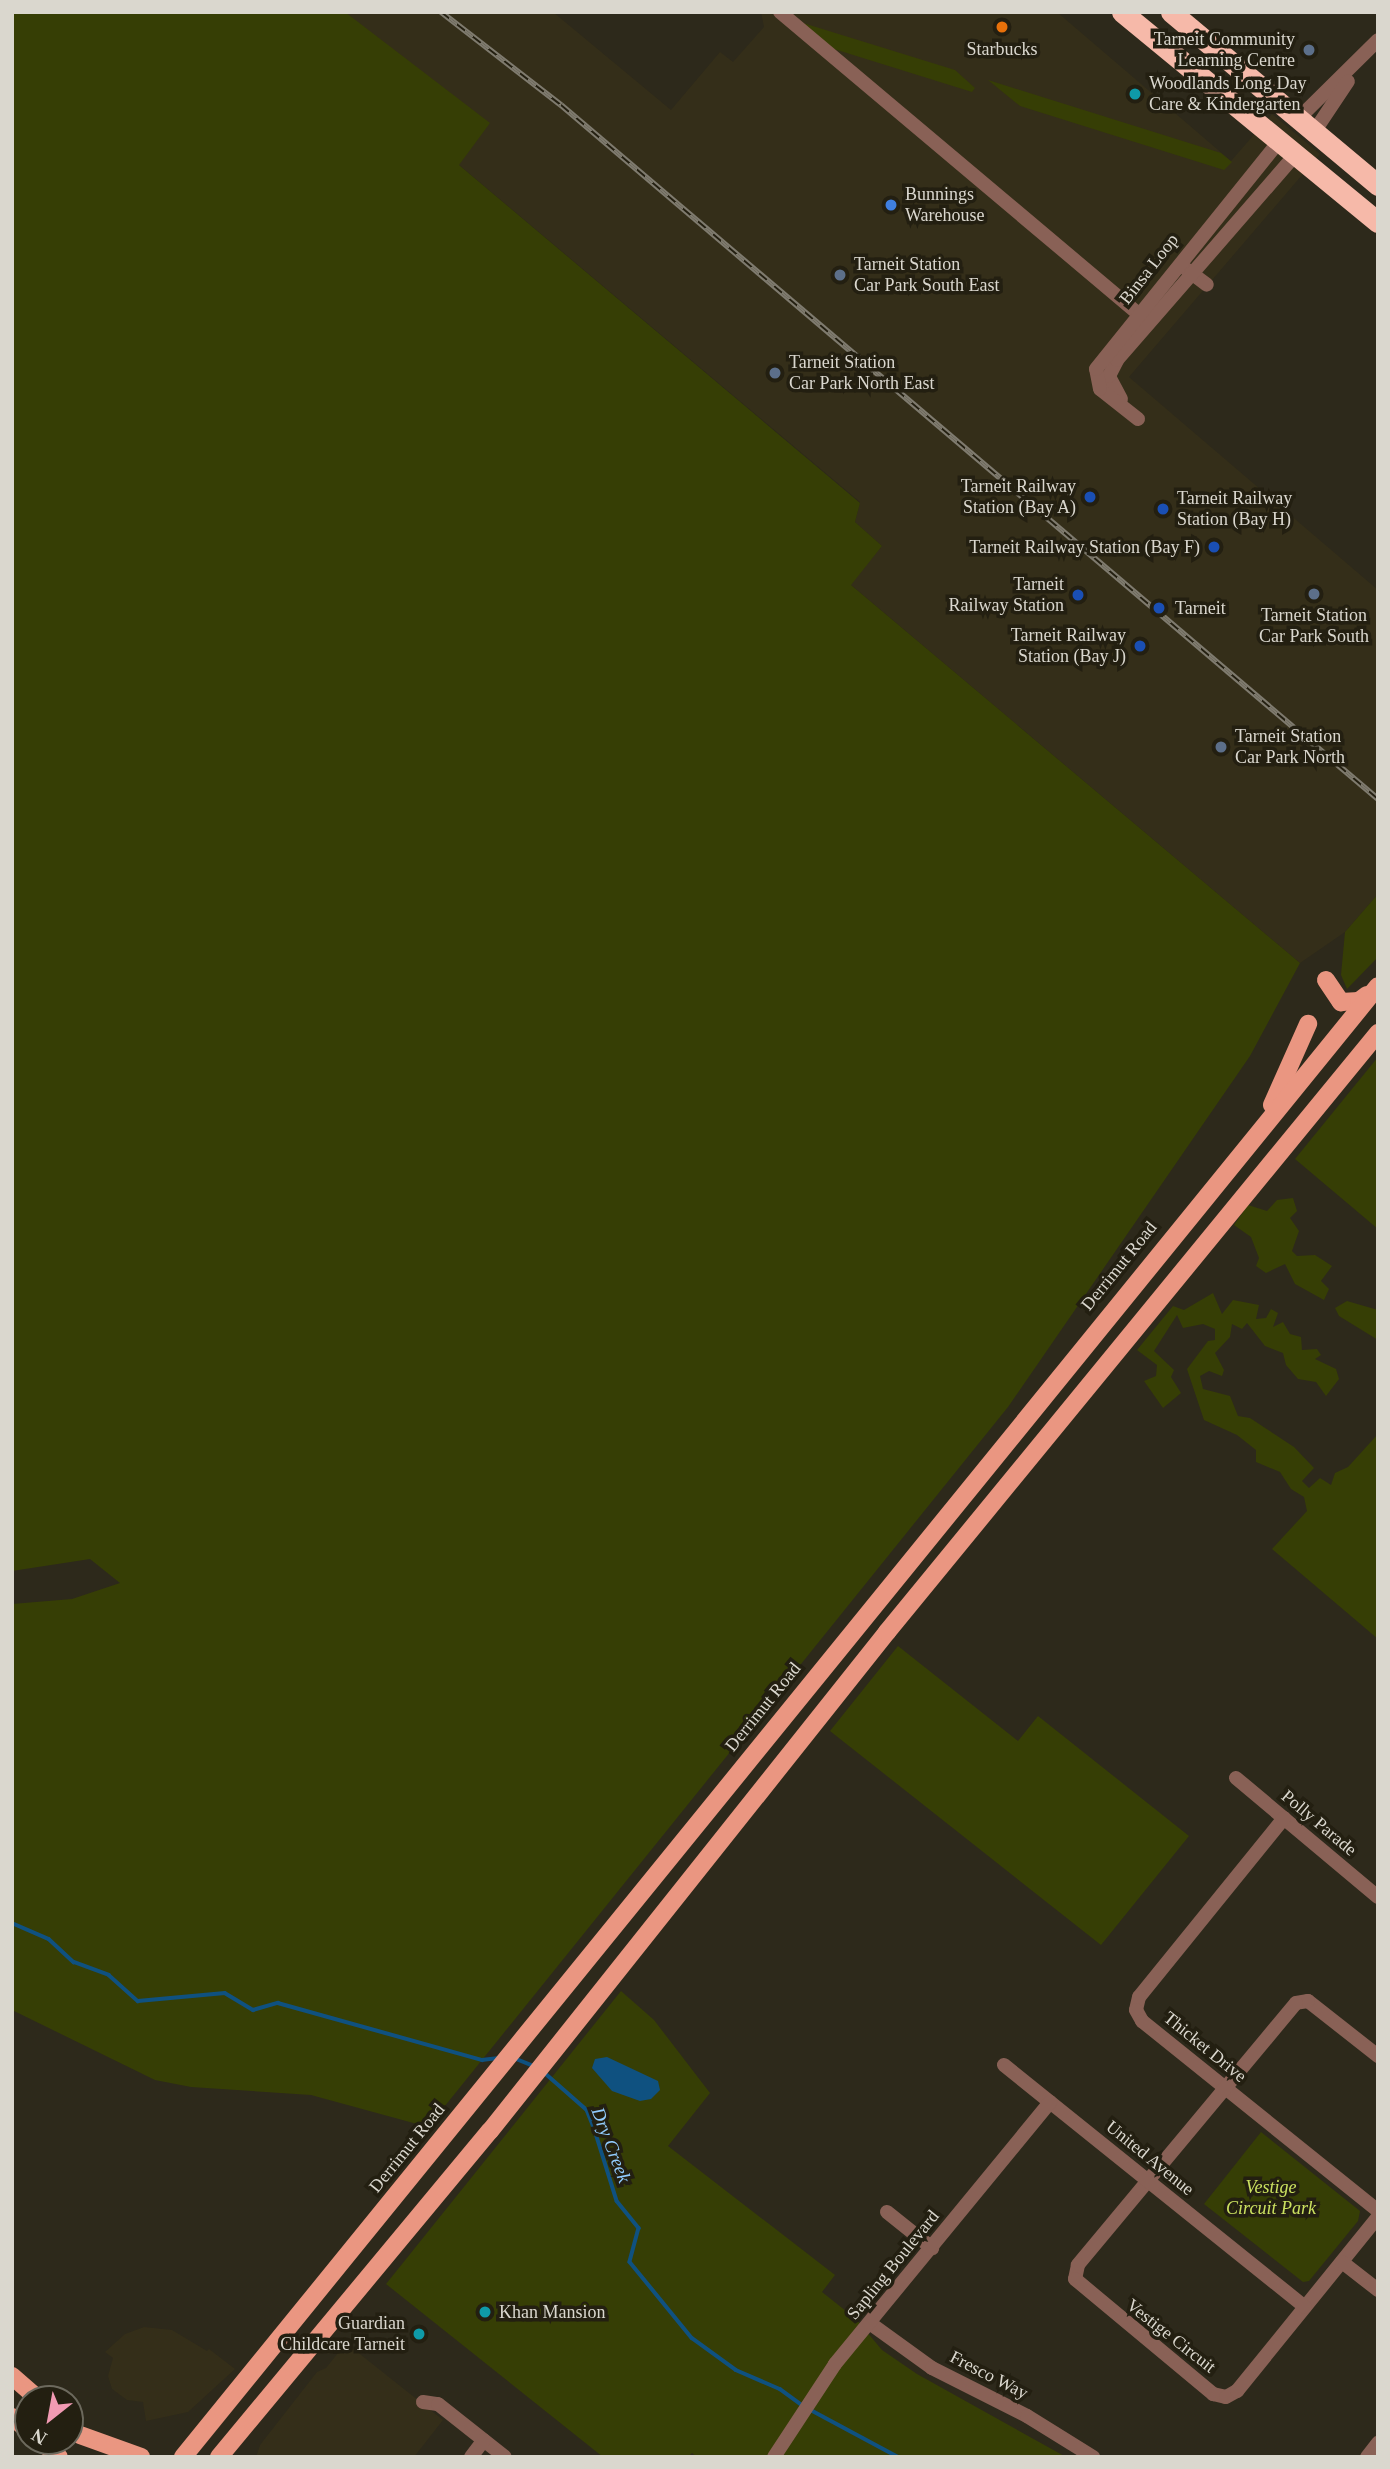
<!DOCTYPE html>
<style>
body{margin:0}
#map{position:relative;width:1390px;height:2469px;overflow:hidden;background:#2d291b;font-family:Georgia,serif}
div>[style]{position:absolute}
.built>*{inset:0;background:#342e19}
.green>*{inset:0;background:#363e05}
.water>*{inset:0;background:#0f5180}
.stream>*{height:3.5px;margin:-1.75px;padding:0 1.75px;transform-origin:1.75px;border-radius:1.75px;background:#0f5180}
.minor>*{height:14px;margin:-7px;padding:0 7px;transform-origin:7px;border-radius:7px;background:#896156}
.major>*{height:18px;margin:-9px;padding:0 9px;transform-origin:9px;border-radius:9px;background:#ea9681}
.highway>*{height:21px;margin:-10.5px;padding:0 10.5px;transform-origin:10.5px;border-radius:10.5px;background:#f6b9a9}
.rail>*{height:6px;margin-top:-3px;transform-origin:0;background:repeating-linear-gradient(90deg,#231f11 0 10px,#7f7b6f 0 20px);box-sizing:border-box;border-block:2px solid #7f7b6f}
.dots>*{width:19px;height:19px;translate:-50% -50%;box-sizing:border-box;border:4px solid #231f11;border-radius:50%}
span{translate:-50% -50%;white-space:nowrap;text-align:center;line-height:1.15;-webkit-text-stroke:7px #231f11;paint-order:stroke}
.poi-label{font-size:18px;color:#dad7ce}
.right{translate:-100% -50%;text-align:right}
.left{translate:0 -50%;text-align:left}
.street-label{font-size:18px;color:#dad7ce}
.park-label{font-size:18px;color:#cbe160;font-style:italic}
.water-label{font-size:19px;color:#92ccfe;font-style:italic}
.frame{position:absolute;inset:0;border:14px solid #dad7ce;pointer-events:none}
.north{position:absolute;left:14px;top:2385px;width:70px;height:70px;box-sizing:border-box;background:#231f11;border:2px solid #6c695d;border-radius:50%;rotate:211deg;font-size:19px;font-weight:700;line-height:28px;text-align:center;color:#dad7ce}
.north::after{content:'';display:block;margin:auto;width:24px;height:32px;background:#f19ab3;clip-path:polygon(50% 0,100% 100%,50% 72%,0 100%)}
</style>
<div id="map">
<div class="built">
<i style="clip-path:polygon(345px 12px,553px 12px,671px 110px,720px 52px,733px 62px,764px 27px,761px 12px,1057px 12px,1231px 161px,1272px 114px,1320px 154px,1129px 377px,1378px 590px,1378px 894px,1345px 932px,1300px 963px,850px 584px,882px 546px,855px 522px,860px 502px,414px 127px)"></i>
<i style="clip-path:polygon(144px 2327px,172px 2330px,207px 2351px,209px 2349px,235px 2369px,188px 2412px,146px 2421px,143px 2402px,127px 2400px,112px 2389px,108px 2376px,113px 2358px,105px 2352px,125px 2334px)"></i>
<i style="clip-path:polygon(346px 2343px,443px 2420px,414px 2457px,256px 2457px,260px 2445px,317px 2372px,326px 2368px)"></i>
</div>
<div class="green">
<i style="clip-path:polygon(12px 12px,345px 12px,490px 123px,459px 165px,860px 503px,855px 522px,882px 546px,851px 585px,1300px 963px,1250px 1056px,1008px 1407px,428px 2127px,311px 2095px,191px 2087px,155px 2080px,12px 2010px,12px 1604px,72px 1599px,120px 1583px,90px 1559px,12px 1571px)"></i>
<i style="clip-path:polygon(803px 23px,955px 70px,975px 88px,972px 92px,834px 49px)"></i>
<i style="clip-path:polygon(988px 80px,1221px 153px,1232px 162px,1224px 170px,1020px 106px)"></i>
<i style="clip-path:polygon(1378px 894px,1378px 957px,1347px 989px,1341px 975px,1345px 932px)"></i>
<i style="clip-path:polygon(1378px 1057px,1378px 1229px,1295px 1159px)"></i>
<i style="clip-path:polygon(1293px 1198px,1297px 1211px,1290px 1218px,1299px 1231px,1292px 1251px,1297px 1256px,1315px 1255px,1332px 1266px,1321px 1281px,1329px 1289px,1324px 1300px,1295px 1284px,1285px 1264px,1266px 1273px,1256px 1266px,1259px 1258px,1251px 1237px,1234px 1225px,1248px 1205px,1267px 1211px,1277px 1200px)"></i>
<i style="clip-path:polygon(1213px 1293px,1222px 1314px,1233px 1300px,1259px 1305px,1256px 1319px,1266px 1318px,1271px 1309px,1278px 1313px,1273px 1327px,1283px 1322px,1290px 1334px,1301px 1337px,1302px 1350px,1317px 1349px,1321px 1355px,1315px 1359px,1336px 1369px,1339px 1379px,1326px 1396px,1316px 1382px,1298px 1379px,1286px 1365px,1283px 1353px,1265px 1346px,1247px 1323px,1242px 1329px,1232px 1324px,1230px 1337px,1215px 1353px,1224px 1370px,1222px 1376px,1209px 1371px,1200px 1376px,1203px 1389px,1230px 1396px,1238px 1416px,1250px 1418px,1294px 1447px,1314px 1468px,1302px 1481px,1309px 1488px,1320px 1478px,1331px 1485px,1335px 1473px,1348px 1467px,1378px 1434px,1378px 1639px,1272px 1549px,1307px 1511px,1304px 1497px,1291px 1489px,1280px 1472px,1256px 1462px,1256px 1450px,1237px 1435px,1204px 1420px,1187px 1369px,1208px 1341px,1215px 1340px,1215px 1329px,1203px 1324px,1183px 1328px,1177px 1315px,1154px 1351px,1174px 1370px,1171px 1377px,1181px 1393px,1163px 1408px,1144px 1381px,1156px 1376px,1157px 1365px,1137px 1350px,1173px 1306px,1184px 1310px)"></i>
<i style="clip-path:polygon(1347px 1301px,1378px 1310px,1378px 1340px,1339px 1316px,1335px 1308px)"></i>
<i style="clip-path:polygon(898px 1646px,1018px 1741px,1038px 1716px,1189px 1836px,1101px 1945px,830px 1731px)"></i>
<i style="clip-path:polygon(621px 1991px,654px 2020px,710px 2093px,668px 2146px,835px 2275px,822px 2292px,856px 2319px,882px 2350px,917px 2374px,1066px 2457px,697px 2457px,692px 2453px,688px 2457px,603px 2457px,386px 2284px)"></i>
<i style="clip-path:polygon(1261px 2132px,1360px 2211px,1358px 2221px,1309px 2281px,1303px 2282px,1204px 2204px)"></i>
</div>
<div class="water">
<i style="clip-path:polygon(607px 2057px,658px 2081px,660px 2090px,651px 2099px,640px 2101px,612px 2091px,592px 2068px,595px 2059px)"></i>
</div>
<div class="stream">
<i style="left:12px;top:1612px;width:80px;rotate:90deg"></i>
<i style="left:12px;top:1923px;width:40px;rotate:23.4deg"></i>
<i style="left:49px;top:1939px;width:34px;rotate:43deg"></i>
<i style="left:74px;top:1962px;width:37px;rotate:20deg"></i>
<i style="left:109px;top:1975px;width:39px;rotate:42deg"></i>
<i style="left:138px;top:2001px;width:87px;rotate:-5.3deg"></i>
<i style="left:225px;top:1993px;width:33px;rotate:31deg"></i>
<i style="left:253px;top:2010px;width:26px;rotate:-16deg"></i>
<i style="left:278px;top:2003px;width:212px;rotate:15.6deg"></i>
<i style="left:482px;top:2060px;width:17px;rotate:-7deg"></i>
<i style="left:514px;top:2058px;width:24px;rotate:22deg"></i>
<i style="left:545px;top:2073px;width:56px;rotate:41.4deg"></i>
<i style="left:587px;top:2110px;width:18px;rotate:68deg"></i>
<i style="left:594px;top:2127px;width:77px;rotate:72.7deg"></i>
<i style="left:617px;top:2201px;width:35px;rotate:51deg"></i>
<i style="left:639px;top:2228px;width:35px;rotate:105deg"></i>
<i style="left:630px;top:2262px;width:98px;rotate:50.8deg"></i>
<i style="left:692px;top:2338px;width:54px;rotate:36deg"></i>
<i style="left:736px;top:2370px;width:48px;rotate:23.4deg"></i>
<i style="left:780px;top:2389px;width:27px;rotate:36deg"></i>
<i style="left:809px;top:2409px;width:101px;rotate:28.3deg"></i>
</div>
<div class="minor">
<i style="left:780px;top:12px;width:481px;rotate:40.1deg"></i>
<i style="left:1298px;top:119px;width:112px;rotate:-44.6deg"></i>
<i style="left:1314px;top:132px;width:61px;rotate:-56.3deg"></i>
<i style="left:1186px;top:269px;width:26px;rotate:37deg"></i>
<i style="left:1121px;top:399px;width:26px;rotate:-118deg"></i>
<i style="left:1109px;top:376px;width:18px;rotate:-63deg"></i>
<i style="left:1117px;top:360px;width:273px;rotate:-49deg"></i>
<i style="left:1138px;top:419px;width:48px;rotate:-141.7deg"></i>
<i style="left:1100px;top:389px;width:20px;rotate:-101deg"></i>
<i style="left:1096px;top:369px;width:292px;rotate:-51.2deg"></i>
<i style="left:1236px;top:1778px;width:185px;rotate:40deg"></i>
<i style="left:1284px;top:1818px;width:230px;rotate:129deg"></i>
<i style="left:1139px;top:1997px;width:13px;rotate:103deg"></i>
<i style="left:1136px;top:2010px;width:13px;rotate:61deg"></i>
<i style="left:1142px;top:2021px;width:303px;rotate:38.8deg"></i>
<i style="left:1378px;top:2056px;width:89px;rotate:-141.8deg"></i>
<i style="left:1308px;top:2001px;width:12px;rotate:171deg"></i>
<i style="left:1296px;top:2003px;width:341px;rotate:129.8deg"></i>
<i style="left:1078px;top:2265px;width:14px;rotate:102deg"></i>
<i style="left:1075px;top:2279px;width:180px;rotate:39.8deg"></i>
<i style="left:1213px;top:2394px;width:13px;rotate:13deg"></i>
<i style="left:1226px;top:2397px;width:13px;rotate:-29deg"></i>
<i style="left:1237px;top:2391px;width:224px;rotate:-51deg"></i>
<i style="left:1004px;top:2065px;width:386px;rotate:38.8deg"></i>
<i style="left:887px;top:2212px;width:58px;rotate:38.7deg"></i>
<i style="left:1342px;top:2262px;width:46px;rotate:37.9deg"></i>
<i style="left:871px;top:2324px;width:75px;rotate:35.8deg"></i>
<i style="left:932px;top:2368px;width:106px;rotate:26.8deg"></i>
<i style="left:1027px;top:2416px;width:78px;rotate:31.8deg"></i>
<i style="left:423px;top:2402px;width:15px;rotate:8deg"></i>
<i style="left:438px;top:2404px;width:85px;rotate:38.3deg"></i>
<i style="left:471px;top:2457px;width:21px;rotate:-53deg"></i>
<i style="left:774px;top:2457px;width:111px;rotate:-56.7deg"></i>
<i style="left:835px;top:2364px;width:339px;rotate:-50.6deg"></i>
<i style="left:1367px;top:2457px;width:18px;rotate:-52deg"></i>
</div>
<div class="major">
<i style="left:1326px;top:980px;width:27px;rotate:56deg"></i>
<i style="left:1341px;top:1002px;width:18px;rotate:-3deg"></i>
<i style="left:1359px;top:1001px;width:10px;rotate:-37deg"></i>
<i style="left:1272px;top:1105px;width:89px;rotate:-66deg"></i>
<i style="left:12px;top:2376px;width:35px;rotate:41deg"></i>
<i style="left:12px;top:2417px;width:21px;rotate:39deg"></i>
<i style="left:80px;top:2435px;width:65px;rotate:19.8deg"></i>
<i style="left:41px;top:2441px;width:24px;rotate:42deg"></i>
<i style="left:183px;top:2457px;width:1895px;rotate:-50.91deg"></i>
<i style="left:219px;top:2457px;width:424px;rotate:-50.3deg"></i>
<i style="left:490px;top:2131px;width:638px;rotate:-51.49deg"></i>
<i style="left:887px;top:1632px;width:775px;rotate:-50.66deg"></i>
</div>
<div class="highway">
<i style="left:1122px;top:12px;width:331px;rotate:39.4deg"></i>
<i style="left:1171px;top:12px;width:270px;rotate:39.9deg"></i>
</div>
<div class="rail">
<i style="left:441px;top:12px;width:152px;rotate:37.8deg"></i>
<i style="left:561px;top:105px;width:1072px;rotate:40.35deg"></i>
</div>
<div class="dots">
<i style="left:1002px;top:27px;background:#e8710a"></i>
<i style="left:1309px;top:50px;background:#5c6f8a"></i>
<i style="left:1135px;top:94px;background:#0f9aa8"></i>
<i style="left:891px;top:205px;background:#3f7fe0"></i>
<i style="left:840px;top:275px;background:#5c6f8a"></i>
<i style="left:775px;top:373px;background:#5c6f8a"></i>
<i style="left:1090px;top:497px;background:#1a4fb4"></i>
<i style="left:1163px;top:509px;background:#1a4fb4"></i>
<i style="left:1214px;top:547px;background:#1a4fb4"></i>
<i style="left:1314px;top:594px;background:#5c6f8a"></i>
<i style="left:1078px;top:595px;background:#1a4fb4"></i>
<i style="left:1159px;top:608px;background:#1a4fb4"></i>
<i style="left:1140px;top:646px;background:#1a4fb4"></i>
<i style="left:1221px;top:747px;background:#5c6f8a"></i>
<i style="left:485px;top:2312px;background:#0f9aa8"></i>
<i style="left:419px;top:2334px;background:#0f9aa8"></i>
</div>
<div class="poi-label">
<span class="right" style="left:1295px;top:50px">Tarneit Community<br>Learning Centre</span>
<span style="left:1002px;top:49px">Starbucks</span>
<span class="left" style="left:1149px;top:94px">Woodlands Long Day<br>Care &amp; Kindergarten</span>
<span class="left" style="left:905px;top:205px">Bunnings<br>Warehouse</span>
<span class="left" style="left:854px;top:275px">Tarneit Station<br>Car Park South East</span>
<span class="left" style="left:789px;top:373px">Tarneit Station<br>Car Park North East</span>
<span class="right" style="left:1076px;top:497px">Tarneit Railway<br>Station (Bay A)</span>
<span class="left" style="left:1177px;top:509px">Tarneit Railway<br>Station (Bay H)</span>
<span class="right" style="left:1200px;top:547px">Tarneit Railway Station (Bay F)</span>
<span class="right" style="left:1064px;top:595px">Tarneit<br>Railway Station</span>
<span class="left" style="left:1175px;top:608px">Tarneit</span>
<span style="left:1314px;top:626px">Tarneit Station<br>Car Park South</span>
<span class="right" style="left:1126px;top:646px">Tarneit Railway<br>Station (Bay J)</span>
<span class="left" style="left:1235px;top:747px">Tarneit Station<br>Car Park North</span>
<span class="left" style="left:499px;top:2312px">Khan Mansion</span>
<span class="right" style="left:405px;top:2334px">Guardian<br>Childcare Tarneit</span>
</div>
<div class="street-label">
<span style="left:1149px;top:269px;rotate:-52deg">Binsa Loop</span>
<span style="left:1119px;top:1266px;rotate:-51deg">Derrimut Road</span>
<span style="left:763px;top:1707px;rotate:-51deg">Derrimut Road</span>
<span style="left:1319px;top:1823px;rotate:40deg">Polly Parade</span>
<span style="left:1205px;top:2047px;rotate:39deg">Thicket Drive</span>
<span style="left:407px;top:2148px;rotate:-51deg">Derrimut Road</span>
<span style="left:1150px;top:2158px;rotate:39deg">United Avenue</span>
<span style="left:893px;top:2265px;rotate:-51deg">Sapling Boulevard</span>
<span style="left:1171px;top:2336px;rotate:38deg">Vestige Circuit</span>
<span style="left:989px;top:2375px;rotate:27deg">Fresco Way</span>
</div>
<div class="park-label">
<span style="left:1271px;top:2198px">Vestige<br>Circuit Park</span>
</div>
<div class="water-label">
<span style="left:611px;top:2145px;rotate:69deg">Dry Creek</span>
</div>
<div class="frame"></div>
<div class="north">N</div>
</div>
